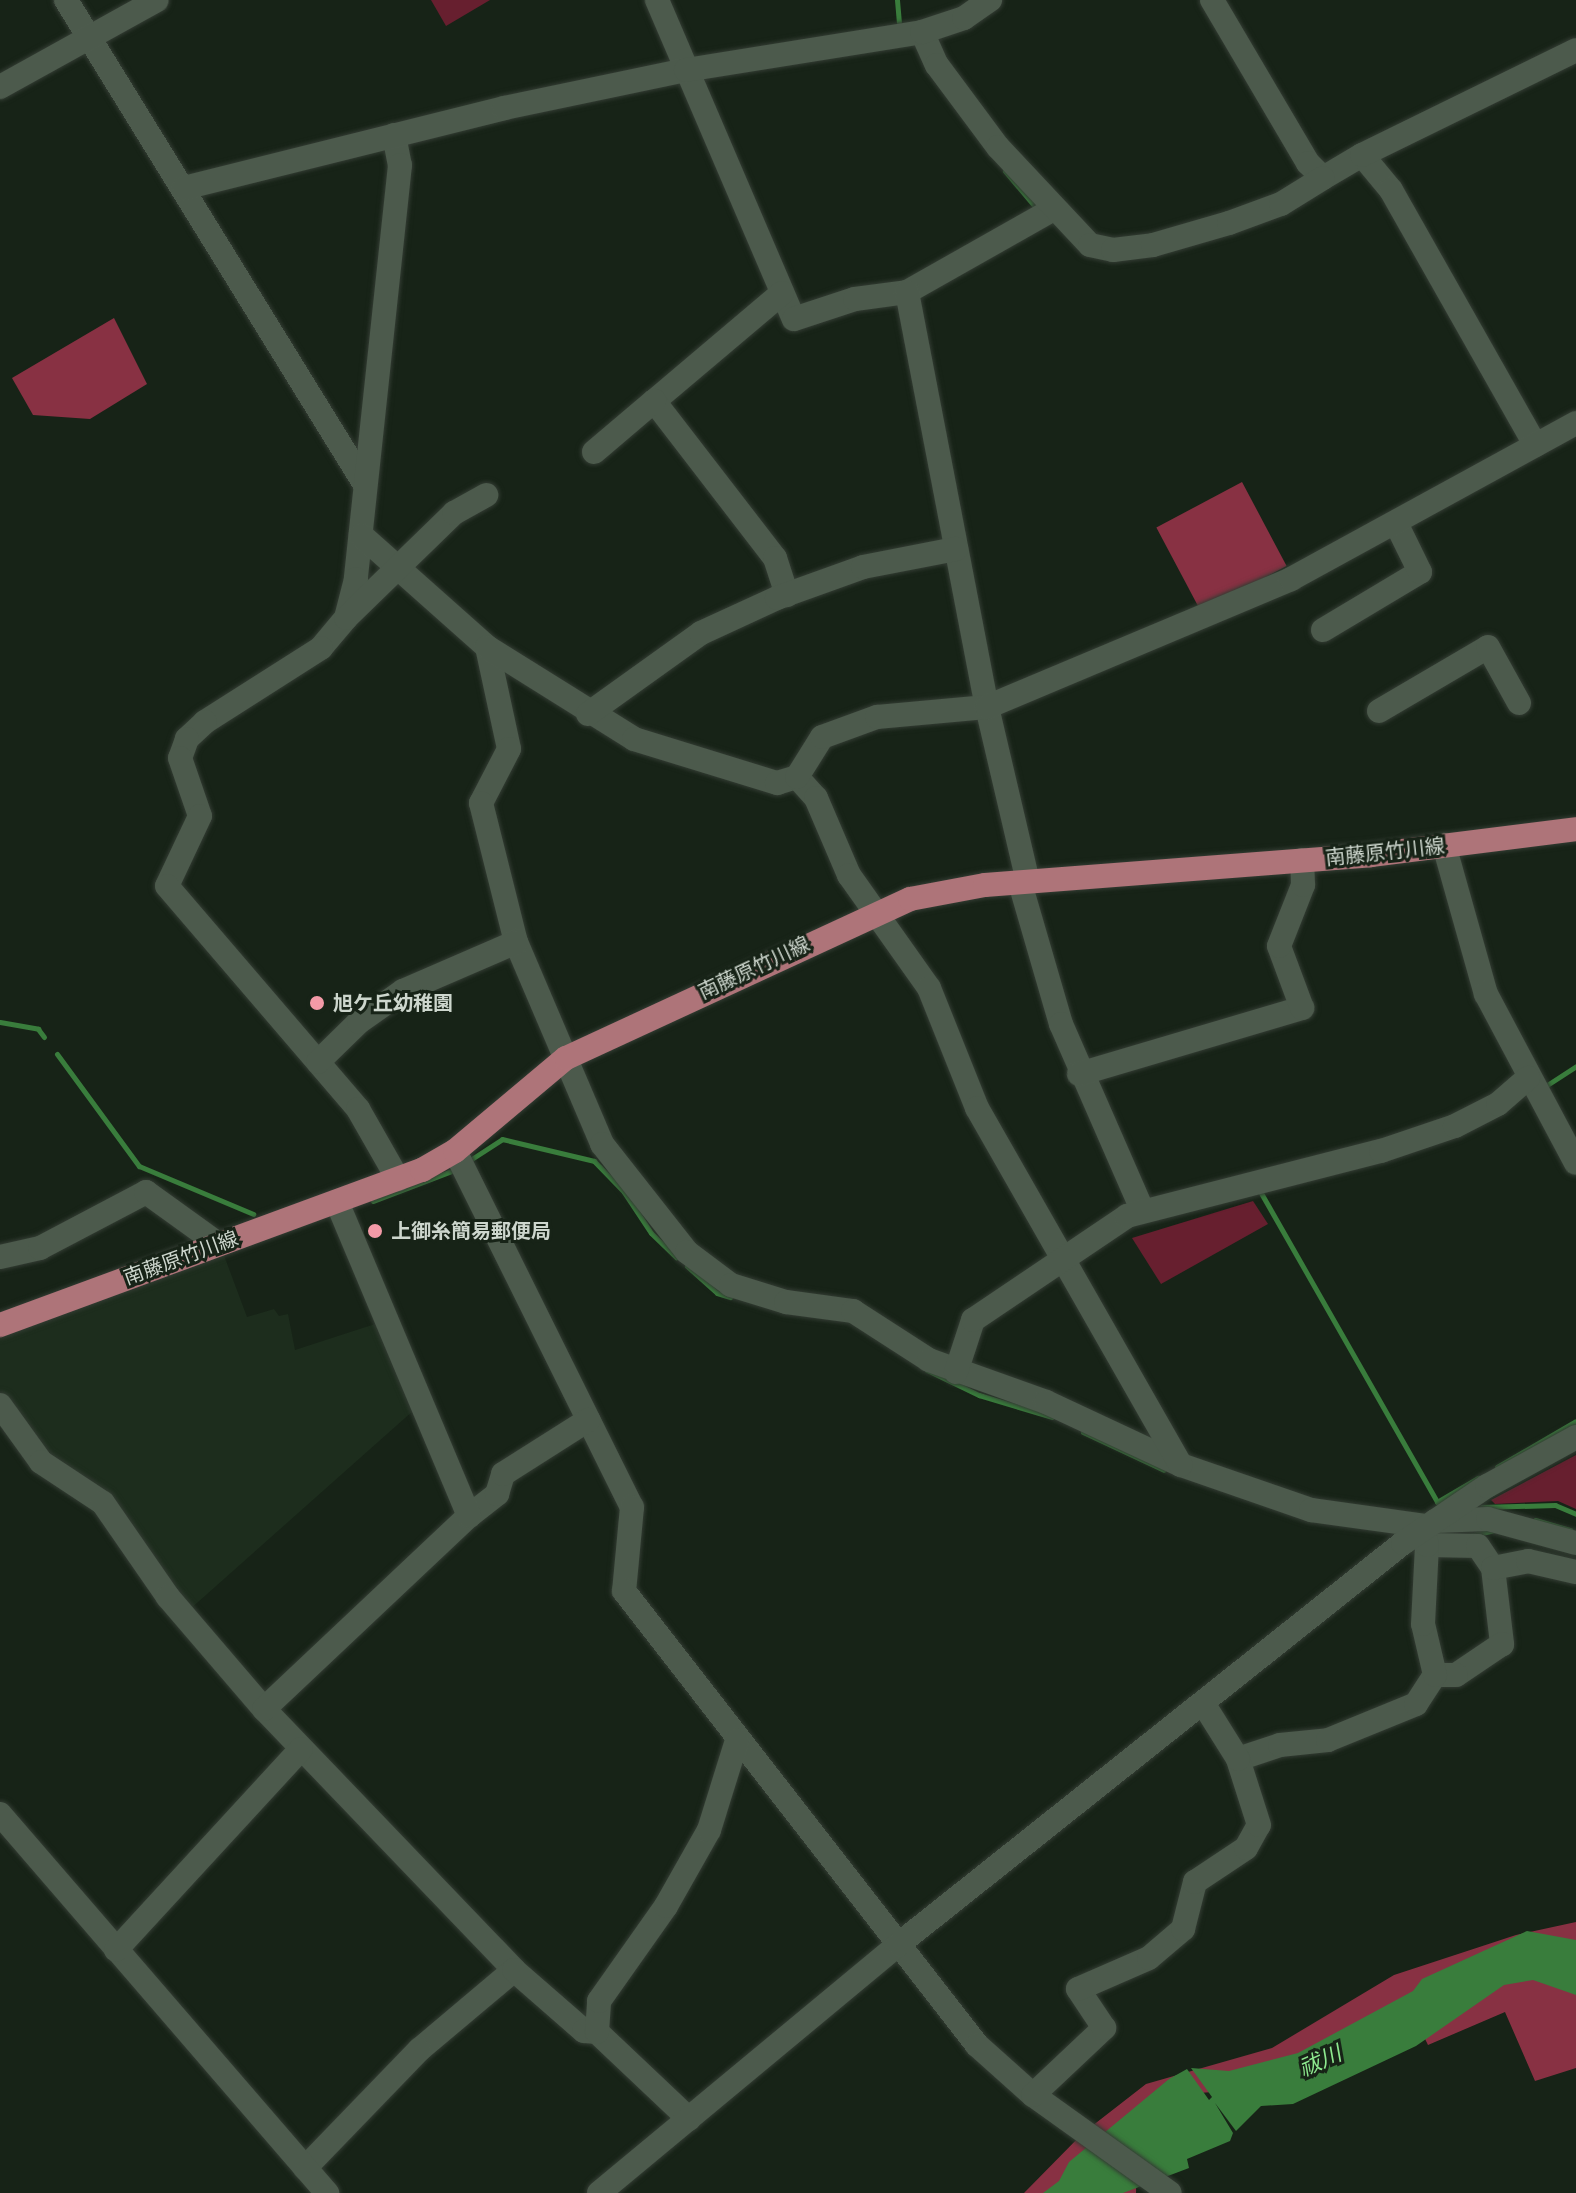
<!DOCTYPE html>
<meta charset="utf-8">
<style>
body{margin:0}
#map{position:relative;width:1576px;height:2193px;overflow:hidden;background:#172317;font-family:"DejaVu Sans","Noto Sans JP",sans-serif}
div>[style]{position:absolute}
.built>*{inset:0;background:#1d2d1d}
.green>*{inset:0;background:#671f2f}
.forest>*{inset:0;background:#883143;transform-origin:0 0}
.water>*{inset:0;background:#397d3c}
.stream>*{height:5px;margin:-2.5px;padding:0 2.5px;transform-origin:2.5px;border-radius:2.5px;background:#397d3c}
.roads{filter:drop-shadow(0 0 2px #333c33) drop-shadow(0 0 2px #333c33)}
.minor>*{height:24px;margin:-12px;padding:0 12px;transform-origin:12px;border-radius:12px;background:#4c5a4c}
.major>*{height:24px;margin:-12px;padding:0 12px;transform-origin:12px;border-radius:12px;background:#ae7479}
.dots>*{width:22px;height:22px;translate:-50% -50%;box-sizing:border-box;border:4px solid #172317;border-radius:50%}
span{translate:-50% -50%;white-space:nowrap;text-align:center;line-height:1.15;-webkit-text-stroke:6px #172317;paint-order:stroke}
.street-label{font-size:20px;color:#cdd6cd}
.poi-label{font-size:20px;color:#cdd6cd;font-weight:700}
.left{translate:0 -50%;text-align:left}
.water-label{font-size:22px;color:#8de78e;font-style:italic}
</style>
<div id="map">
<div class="built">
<i style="clip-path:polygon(222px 1250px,247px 1317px,274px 1309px,279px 1316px,288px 1314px,295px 1350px,378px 1323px,414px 1410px,188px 1611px,46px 1459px,0 1395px,0 1334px)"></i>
</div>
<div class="green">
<i style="clip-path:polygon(431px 0,490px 0,446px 26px)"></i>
<i style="clip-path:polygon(1253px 1201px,1268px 1224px,1161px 1284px,1132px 1238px)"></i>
<i style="clip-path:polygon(1576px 1455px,1576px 1509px,1558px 1501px,1495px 1504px,1491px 1500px)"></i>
</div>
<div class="forest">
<i style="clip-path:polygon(114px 318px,147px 384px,90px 419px,33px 415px,12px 378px)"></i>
<i style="left:1242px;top:482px;width:95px;height:97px;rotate:62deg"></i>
<i style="clip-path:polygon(1576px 1922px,1576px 2068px,1535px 2081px,1505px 2012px,1428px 2045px,1406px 2000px,1231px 2091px,1164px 2095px,1138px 2127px,1136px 2193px,1024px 2193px,1083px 2133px,1146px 2084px,1272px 2048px,1394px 1975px,1516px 1935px)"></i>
</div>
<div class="water">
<i style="clip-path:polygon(1527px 1931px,1576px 1940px,1576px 1995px,1533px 1980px,1504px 1985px,1416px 2046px,1293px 2104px,1261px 2106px,1236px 2131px,1215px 2103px,1233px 2133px,1230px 2141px,1187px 2159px,1189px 2168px,1123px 2193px,1043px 2193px,1059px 2181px,1069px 2162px,1169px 2079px,1187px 2069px,1209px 2100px,1212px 2097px,1191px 2068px,1229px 2071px,1298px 2053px,1413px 1991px,1422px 1979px)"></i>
</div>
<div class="stream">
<i style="left:897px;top:0;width:22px;rotate:85deg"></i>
<i style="left:1005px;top:171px;width:50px;rotate:49.9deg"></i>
<i style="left:0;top:1022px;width:39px;rotate:10deg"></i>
<i style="left:38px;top:1029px;width:10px;rotate:53deg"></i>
<i style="left:57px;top:1054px;width:139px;rotate:53.8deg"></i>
<i style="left:139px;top:1166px;width:124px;rotate:22.8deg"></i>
<i style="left:1544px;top:1087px;width:38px;rotate:-33deg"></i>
<i style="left:470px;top:1160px;width:38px;rotate:-33deg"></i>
<i style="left:502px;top:1139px;width:95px;rotate:13.4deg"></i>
<i style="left:594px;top:1161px;width:43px;rotate:45.9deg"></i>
<i style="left:624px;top:1192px;width:49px;rotate:56.6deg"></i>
<i style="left:651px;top:1233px;width:35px;rotate:44deg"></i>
<i style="left:1261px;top:1193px;width:356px;rotate:60.3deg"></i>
<i style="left:1437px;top:1502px;width:48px;rotate:-30.3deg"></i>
<i style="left:373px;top:1201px;width:90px;rotate:-20.9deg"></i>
<i style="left:687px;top:1266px;width:40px;rotate:42deg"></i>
<i style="left:717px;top:1293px;width:14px;rotate:17deg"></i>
<i style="left:927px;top:1370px;width:58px;rotate:25.7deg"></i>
<i style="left:979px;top:1395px;width:76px;rotate:16.8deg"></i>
<i style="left:1083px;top:1432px;width:89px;rotate:25.1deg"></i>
<i style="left:1497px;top:1467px;width:91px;rotate:-30.2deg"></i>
<i style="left:1481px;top:1507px;width:74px;rotate:-1.5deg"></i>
<i style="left:1555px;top:1505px;width:23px;rotate:23deg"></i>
<i style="left:1535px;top:1520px;width:37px;rotate:16deg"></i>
<i style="left:1473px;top:1535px;width:22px;rotate:-13deg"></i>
</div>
<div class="roads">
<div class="minor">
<i style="left:66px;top:0;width:568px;rotate:58.33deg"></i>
<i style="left:657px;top:0;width:347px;rotate:66.8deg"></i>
<i style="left:794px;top:319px;width:64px;rotate:-18.2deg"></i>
<i style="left:855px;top:299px;width:52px;rotate:-7.7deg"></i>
<i style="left:907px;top:292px;width:169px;rotate:-29.5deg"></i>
<i style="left:1212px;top:0;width:189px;rotate:59.5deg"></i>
<i style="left:1308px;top:163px;width:21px;rotate:45deg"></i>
<i style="left:1323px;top:178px;width:45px;rotate:-30.5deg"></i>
<i style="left:1362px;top:155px;width:45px;rotate:50.4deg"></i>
<i style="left:1391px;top:190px;width:293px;rotate:60.5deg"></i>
<i style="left:922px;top:32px;width:36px;rotate:66deg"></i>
<i style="left:937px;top:65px;width:102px;rotate:53.4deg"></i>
<i style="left:998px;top:147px;width:134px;rotate:46.8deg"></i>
<i style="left:1090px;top:245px;width:24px;rotate:12deg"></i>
<i style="left:1113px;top:250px;width:40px;rotate:-7.1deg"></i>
<i style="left:1153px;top:245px;width:79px;rotate:-16.1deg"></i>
<i style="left:1229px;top:223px;width:55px;rotate:-20.1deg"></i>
<i style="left:1281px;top:204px;width:49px;rotate:-31.8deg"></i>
<i style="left:0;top:87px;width:179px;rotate:-29deg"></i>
<i style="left:394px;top:135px;width:31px;rotate:79deg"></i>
<i style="left:400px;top:165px;width:416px;rotate:96.1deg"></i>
<i style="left:356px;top:579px;width:40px;rotate:104.4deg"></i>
<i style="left:346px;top:618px;width:39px;rotate:130deg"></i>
<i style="left:321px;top:648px;width:138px;rotate:147.5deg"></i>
<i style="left:205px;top:722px;width:25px;rotate:137deg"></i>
<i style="left:187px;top:739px;width:20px;rotate:110deg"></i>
<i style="left:180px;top:758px;width:61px;rotate:71deg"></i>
<i style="left:200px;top:816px;width:77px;rotate:115.2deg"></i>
<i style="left:167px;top:886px;width:294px;rotate:49.4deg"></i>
<i style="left:358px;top:1109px;width:81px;rotate:60.3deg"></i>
<i style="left:1362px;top:155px;width:238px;rotate:-26.1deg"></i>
<i style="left:184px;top:188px;width:330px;rotate:-14deg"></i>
<i style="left:504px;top:108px;width:186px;rotate:-11.8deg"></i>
<i style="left:686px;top:70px;width:239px;rotate:-9.1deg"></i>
<i style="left:922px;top:32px;width:44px;rotate:-18.4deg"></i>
<i style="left:964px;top:18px;width:32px;rotate:-35deg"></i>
<i style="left:907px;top:292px;width:423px;rotate:79.1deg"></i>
<i style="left:987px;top:707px;width:180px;rotate:76.8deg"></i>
<i style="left:782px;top:293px;width:167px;rotate:139.8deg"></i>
<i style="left:654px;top:401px;width:198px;rotate:52.4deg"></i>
<i style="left:775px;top:558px;width:39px;rotate:72deg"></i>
<i style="left:594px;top:452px;width:79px;rotate:-40.4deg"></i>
<i style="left:361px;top:535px;width:169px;rotate:41.6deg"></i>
<i style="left:487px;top:647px;width:104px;rotate:77.8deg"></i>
<i style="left:509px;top:749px;width:61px;rotate:117.4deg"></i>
<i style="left:481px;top:803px;width:143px;rotate:75.9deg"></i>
<i style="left:516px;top:942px;width:220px;rotate:66.9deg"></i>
<i style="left:602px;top:1144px;width:137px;rotate:51.8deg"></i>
<i style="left:687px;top:1252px;width:55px;rotate:36.9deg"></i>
<i style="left:731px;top:1285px;width:58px;rotate:17.2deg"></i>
<i style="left:786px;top:1302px;width:68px;rotate:7.7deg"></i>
<i style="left:853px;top:1311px;width:90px;rotate:32.8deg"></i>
<i style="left:929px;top:1360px;width:124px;rotate:19.7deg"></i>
<i style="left:1046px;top:1402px;width:149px;rotate:25deg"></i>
<i style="left:1181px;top:1465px;width:138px;rotate:19.1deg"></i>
<i style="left:1311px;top:1510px;width:117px;rotate:7.9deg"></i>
<i style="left:346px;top:618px;width:151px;rotate:-44.2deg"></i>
<i style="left:454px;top:513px;width:37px;rotate:-29deg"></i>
<i style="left:1323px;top:630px;width:113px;rotate:-30.9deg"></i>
<i style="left:1420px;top:572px;width:55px;rotate:-116.1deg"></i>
<i style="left:487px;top:647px;width:173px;rotate:32deg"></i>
<i style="left:634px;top:739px;width:150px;rotate:17.1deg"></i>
<i style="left:777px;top:783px;width:21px;rotate:-17deg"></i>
<i style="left:797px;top:777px;width:28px;rotate:48deg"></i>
<i style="left:816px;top:798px;width:84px;rotate:66.8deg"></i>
<i style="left:849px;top:875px;width:138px;rotate:54.7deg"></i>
<i style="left:929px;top:988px;width:129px;rotate:68.2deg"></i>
<i style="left:977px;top:1108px;width:411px;rotate:60.3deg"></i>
<i style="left:1379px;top:711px;width:126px;rotate:-30.4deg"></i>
<i style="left:1488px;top:647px;width:64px;rotate:61deg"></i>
<i style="left:588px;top:714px;width:139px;rotate:-35.6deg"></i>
<i style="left:701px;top:633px;width:84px;rotate:-24.7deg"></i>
<i style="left:777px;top:598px;width:91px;rotate:-19.8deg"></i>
<i style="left:863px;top:567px;width:95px;rotate:-11deg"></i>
<i style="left:797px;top:777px;width:47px;rotate:-58deg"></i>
<i style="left:822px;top:737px;width:59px;rotate:-20deg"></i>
<i style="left:877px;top:717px;width:110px;rotate:-5.2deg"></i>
<i style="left:987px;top:707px;width:330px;rotate:-22.8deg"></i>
<i style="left:1291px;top:579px;width:325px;rotate:-28.7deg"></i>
<i style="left:1444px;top:845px;width:155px;rotate:74.3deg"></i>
<i style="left:1486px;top:994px;width:191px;rotate:62deg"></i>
<i style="left:1020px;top:883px;width:147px;rotate:73.8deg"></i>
<i style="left:1061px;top:1024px;width:202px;rotate:66.4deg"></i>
<i style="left:318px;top:1062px;width:57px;rotate:-44.3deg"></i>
<i style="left:359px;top:1022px;width:54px;rotate:-35.2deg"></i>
<i style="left:403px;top:991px;width:123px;rotate:-23.4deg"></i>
<i style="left:1079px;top:1074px;width:233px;rotate:-16.5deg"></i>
<i style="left:1302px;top:1008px;width:66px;rotate:-110.4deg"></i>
<i style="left:1279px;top:946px;width:66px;rotate:-68.5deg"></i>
<i style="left:1303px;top:885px;width:25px;rotate:-92deg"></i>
<i style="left:455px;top:1151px;width:398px;rotate:63.6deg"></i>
<i style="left:632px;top:1507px;width:84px;rotate:95.4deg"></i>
<i style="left:624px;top:1591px;width:575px;rotate:52.13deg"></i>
<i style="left:977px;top:2045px;width:75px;rotate:41.8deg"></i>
<i style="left:1033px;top:2095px;width:168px;rotate:35.6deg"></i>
<i style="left:0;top:1257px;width:41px;rotate:-12.7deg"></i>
<i style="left:40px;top:1248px;width:120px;rotate:-27.8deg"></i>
<i style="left:146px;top:1192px;width:89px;rotate:35.8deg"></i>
<i style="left:956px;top:1372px;width:55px;rotate:-71.9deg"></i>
<i style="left:973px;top:1320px;width:186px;rotate:-34deg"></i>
<i style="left:1127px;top:1216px;width:262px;rotate:-14.4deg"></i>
<i style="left:1381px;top:1151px;width:78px;rotate:-18.7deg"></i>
<i style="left:1455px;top:1126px;width:48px;rotate:-27.1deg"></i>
<i style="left:1498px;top:1104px;width:40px;rotate:-41deg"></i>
<i style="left:0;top:1405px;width:70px;rotate:54.3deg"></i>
<i style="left:41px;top:1462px;width:74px;rotate:33.5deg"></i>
<i style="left:103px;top:1503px;width:114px;rotate:55.3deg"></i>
<i style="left:168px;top:1597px;width:148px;rotate:49.4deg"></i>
<i style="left:264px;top:1709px;width:361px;rotate:46.2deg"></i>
<i style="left:514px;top:1970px;width:124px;rotate:139.9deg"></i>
<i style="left:419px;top:2050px;width:164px;rotate:134deg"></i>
<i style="left:469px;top:1516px;width:36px;rotate:-38deg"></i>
<i style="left:497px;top:1494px;width:21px;rotate:-73deg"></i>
<i style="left:503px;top:1474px;width:101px;rotate:-32.4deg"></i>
<i style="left:1435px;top:1521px;width:53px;rotate:-2.2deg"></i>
<i style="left:1488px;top:1519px;width:91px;rotate:15.3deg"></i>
<i style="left:1427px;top:1545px;width:51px;rotate:1.1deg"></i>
<i style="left:1478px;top:1546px;width:27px;rotate:56deg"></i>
<i style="left:1493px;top:1568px;width:77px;rotate:83.2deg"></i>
<i style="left:1502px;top:1644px;width:55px;rotate:146deg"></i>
<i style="left:1456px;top:1675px;width:21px;rotate:180deg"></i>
<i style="left:1493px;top:1568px;width:36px;rotate:-11deg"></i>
<i style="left:1528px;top:1561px;width:49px;rotate:12.9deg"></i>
<i style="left:264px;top:1709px;width:282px;rotate:-43.3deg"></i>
<i style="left:469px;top:1516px;width:341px;rotate:-112.8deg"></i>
<i style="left:1238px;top:1759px;width:44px;rotate:-18.4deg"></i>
<i style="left:1280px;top:1745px;width:48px;rotate:-5.9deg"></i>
<i style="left:1328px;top:1740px;width:95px;rotate:-22.2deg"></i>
<i style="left:1416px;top:1704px;width:35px;rotate:-57deg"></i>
<i style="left:1435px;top:1675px;width:52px;rotate:-103.2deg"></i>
<i style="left:1423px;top:1624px;width:79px;rotate:-87.1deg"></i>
<i style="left:1427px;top:1545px;width:16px;rotate:-104deg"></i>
<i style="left:0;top:1814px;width:501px;rotate:49.21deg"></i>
<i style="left:116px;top:1950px;width:273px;rotate:-47.4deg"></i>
<i style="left:514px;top:1970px;width:93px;rotate:41.1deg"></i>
<i style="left:584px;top:2031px;width:13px;rotate:4deg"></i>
<i style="left:1033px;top:2095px;width:98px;rotate:-43.3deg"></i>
<i style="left:1104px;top:2028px;width:47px;rotate:-123.7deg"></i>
<i style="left:1078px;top:1989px;width:77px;rotate:-23.6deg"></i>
<i style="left:1149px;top:1958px;width:45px;rotate:-40.5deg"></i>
<i style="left:1183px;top:1929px;width:49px;rotate:-75.7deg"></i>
<i style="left:1195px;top:1882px;width:61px;rotate:-33.7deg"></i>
<i style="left:1246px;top:1848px;width:26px;rotate:-61deg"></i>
<i style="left:1259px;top:1825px;width:69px;rotate:-107.7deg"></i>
<i style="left:1238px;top:1759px;width:66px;rotate:-122deg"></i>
<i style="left:689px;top:2119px;width:127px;rotate:-136.6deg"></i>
<i style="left:597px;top:2032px;width:31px;rotate:-86deg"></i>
<i style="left:599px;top:2001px;width:116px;rotate:-54.8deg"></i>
<i style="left:666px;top:1906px;width:87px;rotate:-60.5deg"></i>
<i style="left:709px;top:1830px;width:94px;rotate:-72.7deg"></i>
<i style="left:599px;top:2193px;width:390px;rotate:-39.7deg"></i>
<i style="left:899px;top:1944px;width:644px;rotate:-38.51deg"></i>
<i style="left:1403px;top:1543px;width:102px;rotate:-34.2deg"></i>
<i style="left:1487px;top:1486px;width:102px;rotate:-28.8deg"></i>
</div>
<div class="major">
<i style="left:0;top:1325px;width:450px;rotate:-20.2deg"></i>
<i style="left:422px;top:1170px;width:38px;rotate:-30deg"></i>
<i style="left:455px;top:1151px;width:145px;rotate:-40deg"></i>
<i style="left:566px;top:1058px;width:379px;rotate:-24.8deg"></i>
<i style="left:910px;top:899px;width:76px;rotate:-10.6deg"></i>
<i style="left:985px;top:885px;width:387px;rotate:-4.4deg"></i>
<i style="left:1371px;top:855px;width:207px;rotate:-7.2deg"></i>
</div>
</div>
<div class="dots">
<i style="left:317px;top:1003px;background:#f39aa7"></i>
<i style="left:375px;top:1231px;background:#f39aa7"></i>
</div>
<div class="street-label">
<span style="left:1385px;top:852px;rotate:-6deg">南藤原竹川線</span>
<span style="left:754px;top:968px;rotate:-25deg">南藤原竹川線</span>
<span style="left:181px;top:1258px;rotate:-20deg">南藤原竹川線</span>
</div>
<div class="poi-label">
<span class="left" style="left:333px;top:1003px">旭ケ丘幼稚園</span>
<span class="left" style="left:391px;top:1231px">上御糸簡易郵便局</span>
</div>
<div class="water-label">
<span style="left:1320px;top:2061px;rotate:-24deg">祓川</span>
</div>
</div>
